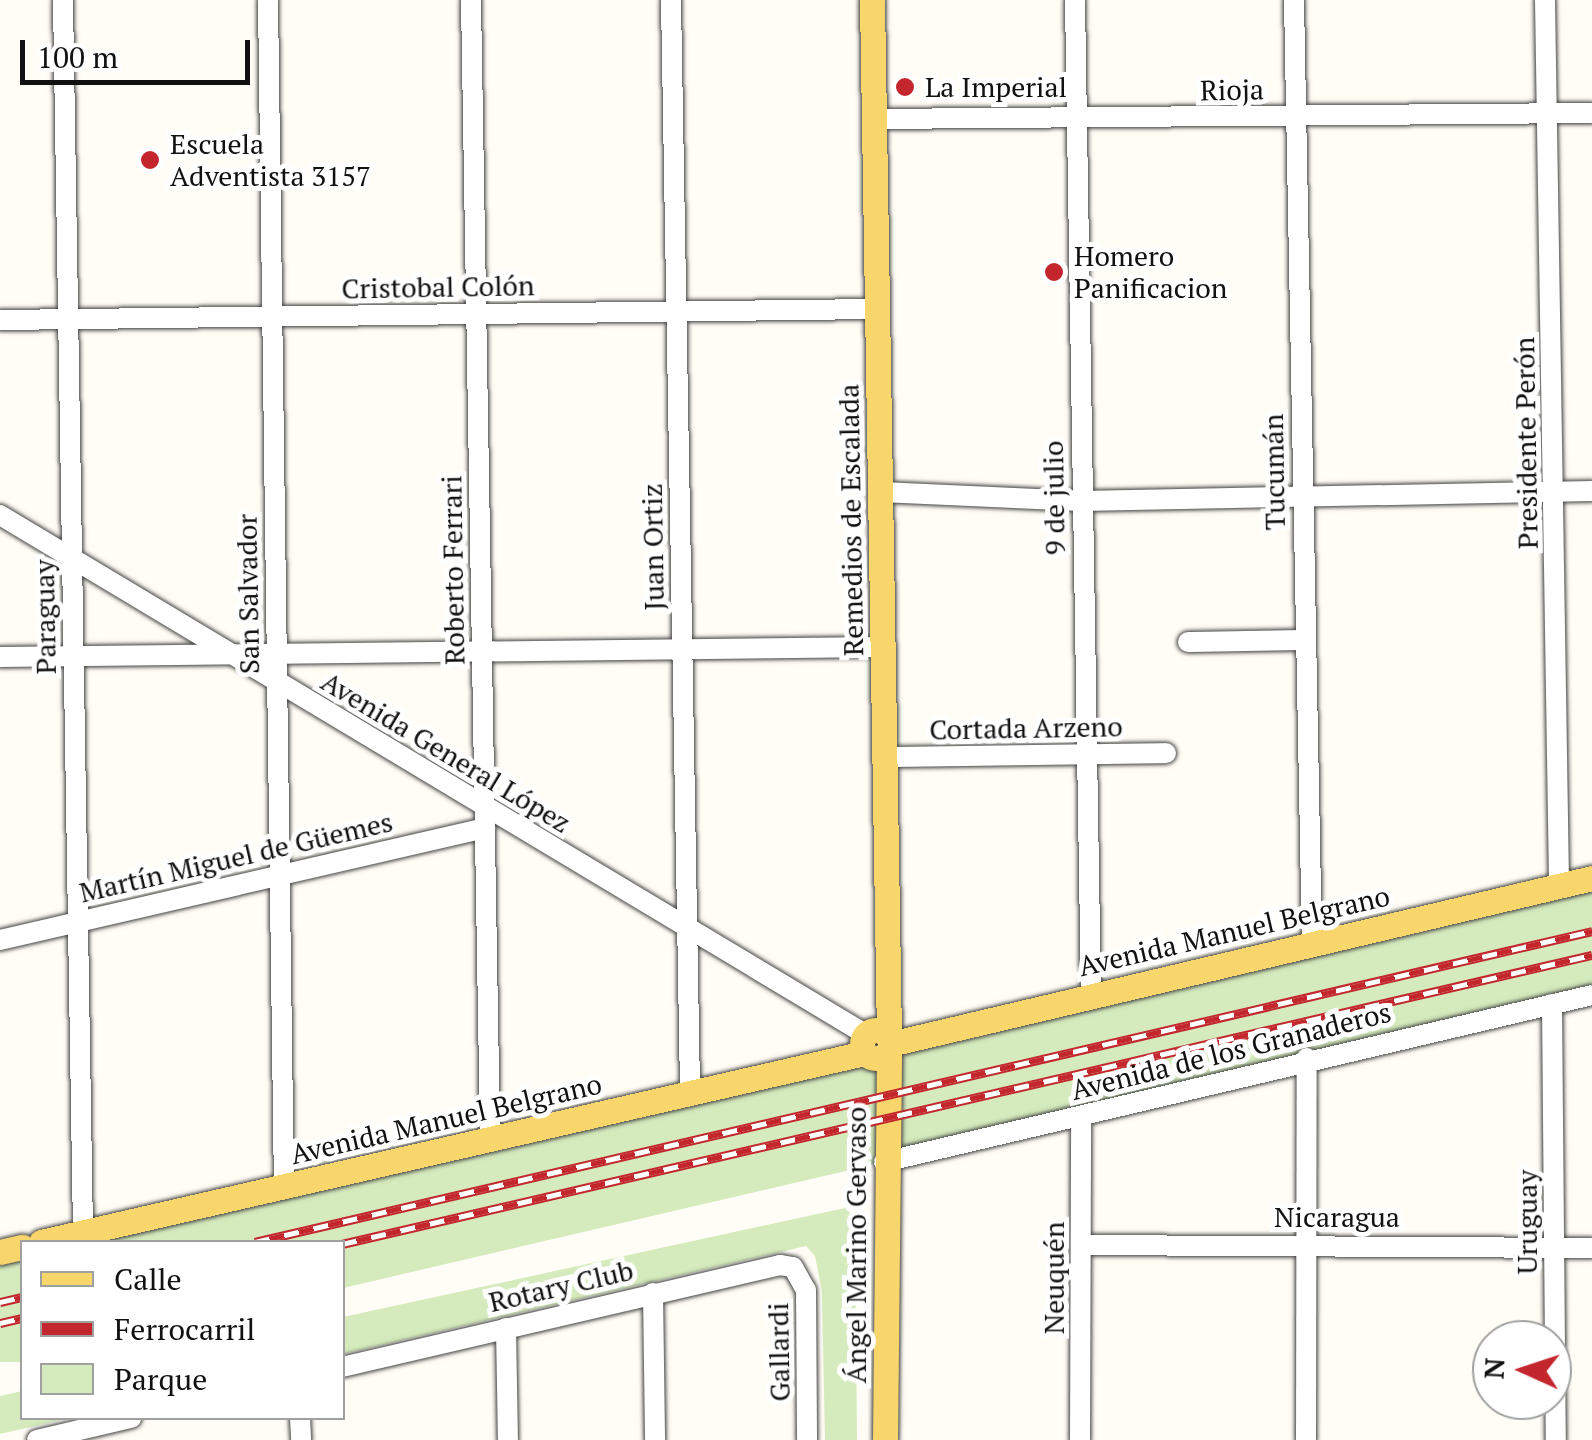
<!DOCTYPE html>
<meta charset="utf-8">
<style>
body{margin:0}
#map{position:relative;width:1592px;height:1440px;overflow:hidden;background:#fffdf5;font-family:"PT Serif",serif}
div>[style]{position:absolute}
.green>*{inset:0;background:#d5ebbd;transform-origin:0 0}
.roads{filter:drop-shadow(0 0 2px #444) drop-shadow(0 0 2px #444)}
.minor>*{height:20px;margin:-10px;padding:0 10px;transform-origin:10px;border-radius:10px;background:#fff}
.major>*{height:25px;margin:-12.5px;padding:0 12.5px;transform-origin:12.5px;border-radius:12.5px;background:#f9d66b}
.major>.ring{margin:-12.5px;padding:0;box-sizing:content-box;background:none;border:25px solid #f9d66b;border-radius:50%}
.rail>*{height:9px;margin-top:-4.5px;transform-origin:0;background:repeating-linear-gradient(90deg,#fff 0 15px,#c4262e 0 30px);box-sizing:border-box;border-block:2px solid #c4262e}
.dots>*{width:28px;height:28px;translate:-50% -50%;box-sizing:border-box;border:5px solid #fff;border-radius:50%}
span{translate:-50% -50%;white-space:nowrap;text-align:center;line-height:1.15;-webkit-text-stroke:10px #fff;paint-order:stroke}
.poi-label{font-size:28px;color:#111}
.left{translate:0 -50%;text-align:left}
.street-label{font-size:28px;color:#111}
.legend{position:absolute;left:20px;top:1240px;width:325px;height:180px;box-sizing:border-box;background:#fff;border:2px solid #a0a0a0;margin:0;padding:12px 18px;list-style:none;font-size:30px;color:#111}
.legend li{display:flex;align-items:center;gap:20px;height:50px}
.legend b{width:50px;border:2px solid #a0a0a0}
.north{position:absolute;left:1472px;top:1320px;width:100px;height:100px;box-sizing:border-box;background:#fff;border:2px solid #a0a0a0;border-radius:50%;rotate:273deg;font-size:28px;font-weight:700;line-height:40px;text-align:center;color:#111}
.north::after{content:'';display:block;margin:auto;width:35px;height:45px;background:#c4262e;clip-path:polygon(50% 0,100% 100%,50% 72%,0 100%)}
.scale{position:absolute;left:20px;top:40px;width:230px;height:45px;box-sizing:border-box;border:5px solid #111;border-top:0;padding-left:12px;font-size:30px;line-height:35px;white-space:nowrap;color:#111;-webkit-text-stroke:8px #fff;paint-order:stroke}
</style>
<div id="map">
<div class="green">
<i style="clip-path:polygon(1592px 878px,1592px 995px,884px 1162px,343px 1288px,342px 1242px,41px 1242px)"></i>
<i style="clip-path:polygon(845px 1208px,855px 1219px,857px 1440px,825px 1440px,822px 1292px,815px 1256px,806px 1246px,343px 1354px,343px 1317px)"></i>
<i style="left:22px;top:1247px;width:115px;height:23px;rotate:90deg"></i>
<i style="clip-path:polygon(22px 1391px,22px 1418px,70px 1418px,0 1434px,0 1396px)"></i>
</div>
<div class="roads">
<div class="minor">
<i style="left:63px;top:0;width:1233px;rotate:89.07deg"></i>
<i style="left:268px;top:0;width:1187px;rotate:89.23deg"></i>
<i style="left:471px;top:0;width:1139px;rotate:89.04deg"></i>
<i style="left:671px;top:0;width:1093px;rotate:89deg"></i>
<i style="left:1075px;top:0;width:995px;rotate:89.08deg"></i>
<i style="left:1294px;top:0;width:943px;rotate:88.91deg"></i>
<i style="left:1545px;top:0;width:886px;rotate:89.09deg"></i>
<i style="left:873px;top:119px;width:719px;rotate:-0.48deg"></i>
<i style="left:0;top:320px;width:876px;rotate:-0.72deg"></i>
<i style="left:881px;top:492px;width:200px;rotate:2.6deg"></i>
<i style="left:1081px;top:501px;width:511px;rotate:-1.12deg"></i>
<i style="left:0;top:515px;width:1009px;rotate:30.96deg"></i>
<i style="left:1188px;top:642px;width:117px;rotate:-1deg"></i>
<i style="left:0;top:657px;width:884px;rotate:-0.65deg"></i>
<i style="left:886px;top:757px;width:280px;rotate:-0.8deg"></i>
<i style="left:0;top:940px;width:498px;rotate:-13deg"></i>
<i style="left:1552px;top:1004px;width:436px;rotate:89.5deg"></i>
<i style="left:884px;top:1162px;width:727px;rotate:-13.27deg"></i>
<i style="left:1082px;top:1245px;width:510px;rotate:0.34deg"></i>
<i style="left:653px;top:1293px;width:147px;rotate:89.2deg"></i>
<i style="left:506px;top:1328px;width:112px;rotate:89deg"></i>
<i style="left:342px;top:1367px;width:450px;rotate:-13.1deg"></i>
<i style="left:780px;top:1265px;width:13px;rotate:9deg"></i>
<i style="left:793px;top:1267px;width:26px;rotate:61deg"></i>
<i style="left:806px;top:1290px;width:150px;rotate:89.6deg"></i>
<i style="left:300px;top:1418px;width:22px;rotate:87deg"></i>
<i style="left:37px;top:1440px;width:97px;rotate:-13.2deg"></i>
<i style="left:1080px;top:1440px;width:323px;rotate:-89.8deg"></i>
<i style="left:1306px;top:1440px;width:382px;rotate:-89.9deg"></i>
</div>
<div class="major">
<i style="left:872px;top:0;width:1039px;rotate:89.06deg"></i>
<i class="ring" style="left:862px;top:1030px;width:3px;height:3px"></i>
<i style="left:890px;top:1044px;width:721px;rotate:-13.3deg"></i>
<i style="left:41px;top:1242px;width:844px;rotate:-12.93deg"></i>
<i style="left:0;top:1252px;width:23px;rotate:-13deg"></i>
<i style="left:885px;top:1440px;width:390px;rotate:-89.4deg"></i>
</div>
</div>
<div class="rail">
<i style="left:255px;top:1242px;width:1373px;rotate:-13.09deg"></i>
<i style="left:342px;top:1244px;width:1283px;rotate:-13.02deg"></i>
<i style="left:0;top:1302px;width:23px;rotate:-13deg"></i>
<i style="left:0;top:1323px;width:23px;rotate:-13deg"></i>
</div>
<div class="dots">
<i style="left:905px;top:87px;background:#c4262e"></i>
<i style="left:150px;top:160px;background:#c4262e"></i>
<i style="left:1054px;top:272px;background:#c4262e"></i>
</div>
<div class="poi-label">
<span class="left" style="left:925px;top:87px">La Imperial</span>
<span class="left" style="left:170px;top:160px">Escuela<br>Adventista 3157</span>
<span class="left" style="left:1074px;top:272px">Homero<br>Panificacion</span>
</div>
<div class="street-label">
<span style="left:1232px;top:90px;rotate:-1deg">Rioja</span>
<span style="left:438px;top:287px;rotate:-1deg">Cristobal Colón</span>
<span style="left:1526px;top:443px;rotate:-91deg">Presidente Perón</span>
<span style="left:1274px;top:472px;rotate:-91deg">Tucumán</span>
<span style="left:1054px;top:498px;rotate:-91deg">9 de julio</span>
<span style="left:851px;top:520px;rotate:-91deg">Remedios de Escalada</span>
<span style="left:653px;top:547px;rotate:-91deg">Juan Ortiz</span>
<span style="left:453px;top:570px;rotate:-91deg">Roberto Ferrari</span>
<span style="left:248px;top:594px;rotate:-91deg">San Salvador</span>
<span style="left:45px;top:617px;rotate:-91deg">Paraguay</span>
<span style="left:1026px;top:728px;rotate:-1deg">Cortada Arzeno</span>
<span style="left:446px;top:752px;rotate:31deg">Avenida General López</span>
<span style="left:236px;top:857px;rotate:-13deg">Martín Miguel de Güemes</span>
<span style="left:1234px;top:931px;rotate:-13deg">Avenida Manuel Belgrano</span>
<span style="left:1231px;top:1051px;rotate:-14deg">Avenida de los Granaderos</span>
<span style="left:446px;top:1119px;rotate:-13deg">Avenida Manuel Belgrano</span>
<span style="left:1337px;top:1217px">Nicaragua</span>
<span style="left:1527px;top:1222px;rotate:-90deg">Uruguay</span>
<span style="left:856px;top:1245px;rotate:-90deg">Ángel Marino Gervaso</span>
<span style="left:1054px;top:1278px;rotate:-90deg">Neuquén</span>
<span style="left:561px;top:1286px;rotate:-13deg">Rotary Club</span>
<span style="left:779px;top:1352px;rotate:-91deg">Gallardi</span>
</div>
<ul class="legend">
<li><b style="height:12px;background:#f9d66b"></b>Calle</li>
<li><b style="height:12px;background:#c4262e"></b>Ferrocarril</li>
<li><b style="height:28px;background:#d5ebbd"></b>Parque</li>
</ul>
<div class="north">N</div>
<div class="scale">100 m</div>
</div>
